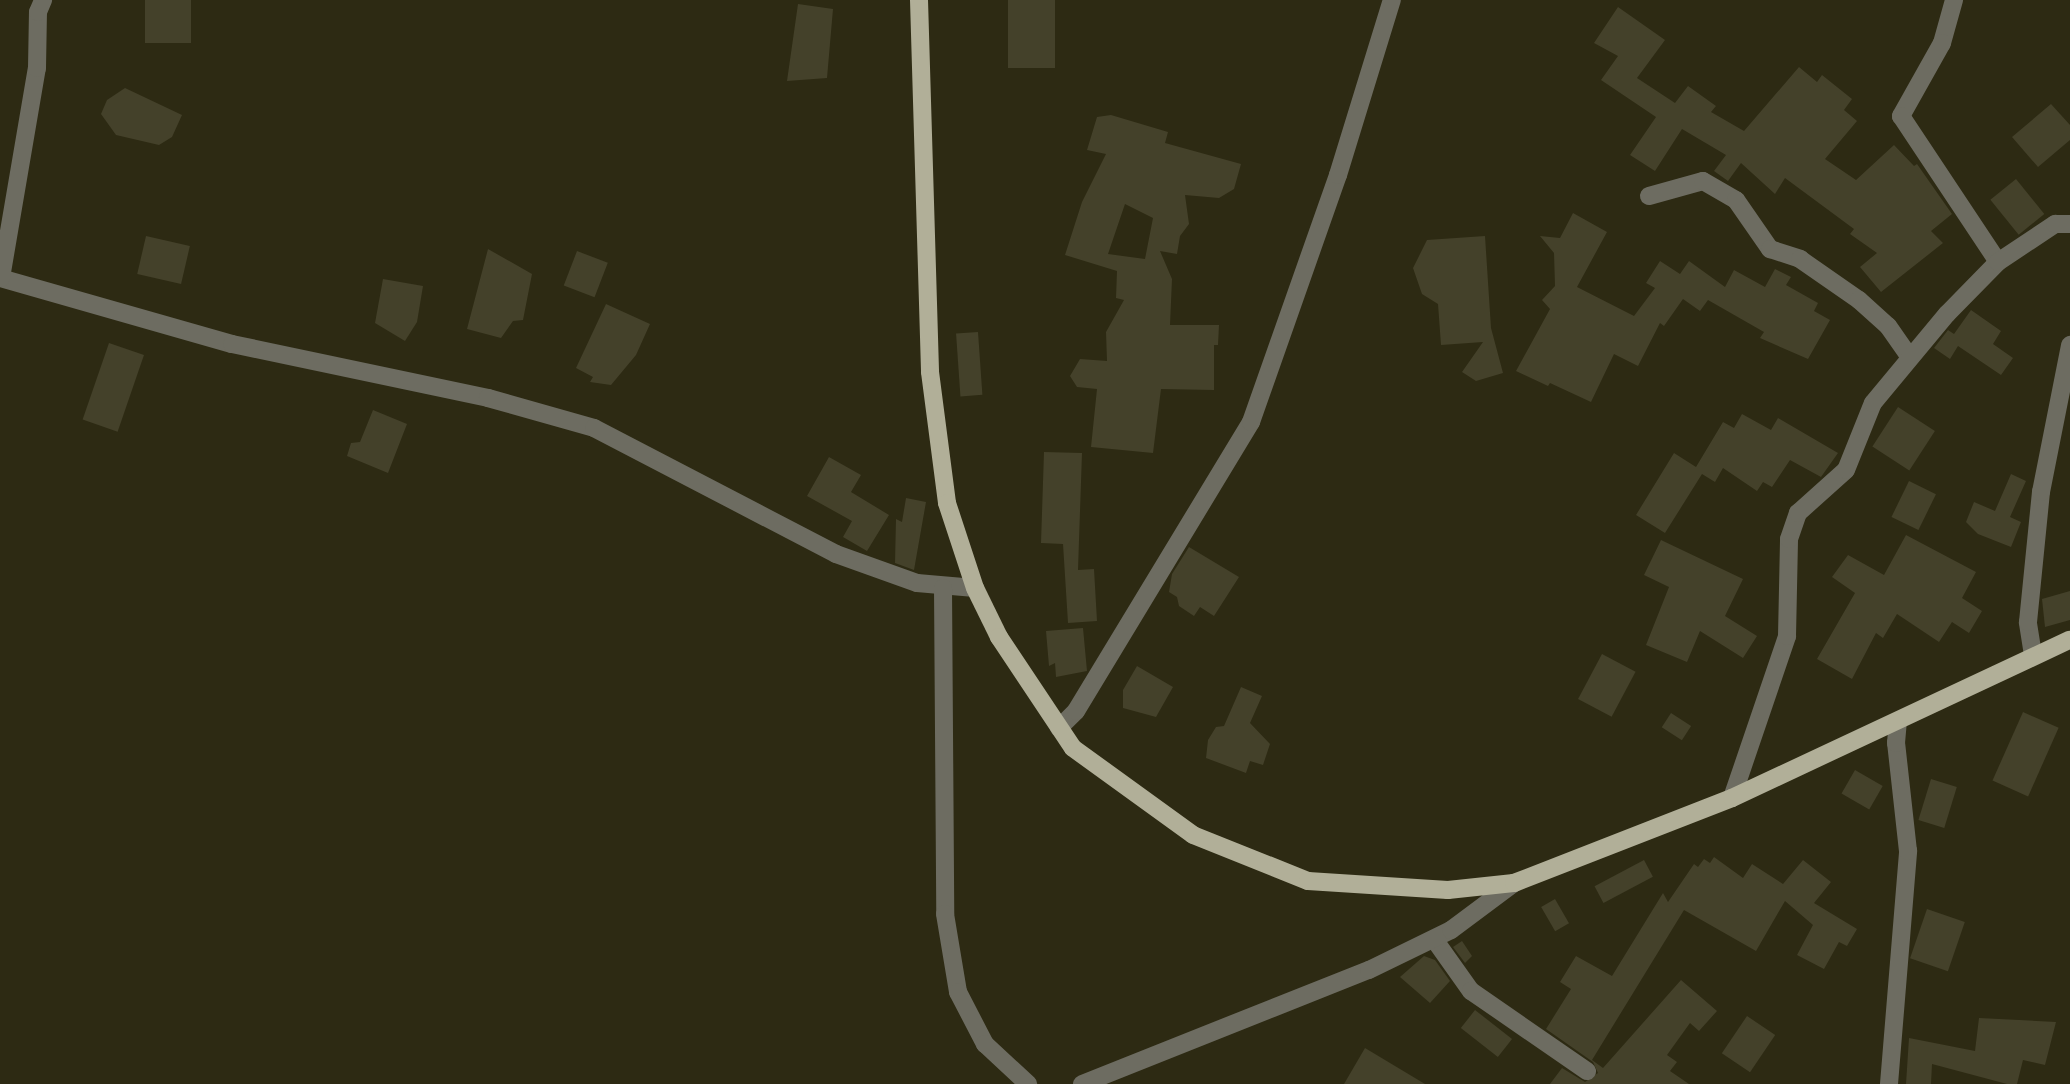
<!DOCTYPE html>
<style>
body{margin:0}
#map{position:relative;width:2070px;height:1084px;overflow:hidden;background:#2d2a13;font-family:"Titillium Web",sans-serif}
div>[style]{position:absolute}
.building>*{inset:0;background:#44412a;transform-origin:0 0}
.minor>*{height:18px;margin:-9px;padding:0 9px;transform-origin:9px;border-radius:9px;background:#6d6c61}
.major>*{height:18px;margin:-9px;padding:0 9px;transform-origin:9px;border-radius:9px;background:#b1af98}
span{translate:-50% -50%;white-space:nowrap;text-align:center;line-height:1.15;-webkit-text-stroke:7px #131208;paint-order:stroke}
</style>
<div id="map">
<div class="building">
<i style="left:145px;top:0;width:46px;height:43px"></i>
<i style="left:1008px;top:0;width:47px;height:68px"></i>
<i style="clip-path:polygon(798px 4px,833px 9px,827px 78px,787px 81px)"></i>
<i style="clip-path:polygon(1618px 7px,1665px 40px,1637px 78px,1675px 103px,1688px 86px,1716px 106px,1711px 112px,1744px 131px,1799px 67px,1817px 82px,1822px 75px,1852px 99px,1844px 110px,1857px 121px,1825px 159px,1856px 180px,1894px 145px,1914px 166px,1917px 164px,1952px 214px,1931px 231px,1943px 243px,1881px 292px,1860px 267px,1877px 253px,1850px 234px,1854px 229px,1785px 178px,1775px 194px,1741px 163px,1728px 181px,1714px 171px,1726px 155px,1682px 129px,1655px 171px,1630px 155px,1656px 117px,1601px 80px,1618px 56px,1594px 43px)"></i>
<i style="clip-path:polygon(125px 88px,182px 115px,172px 137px,159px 145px,116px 135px,101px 114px,107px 100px)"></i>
<i style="clip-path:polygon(2051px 104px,2070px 125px,2070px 140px,2038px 167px,2012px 137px)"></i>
<i style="clip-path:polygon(evenodd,1111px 115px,1168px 132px,1165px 143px,1241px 164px,1234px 189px,1219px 198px,1185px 195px,1189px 224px,1180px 236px,1177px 254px,1160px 251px,1172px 279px,1170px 325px,1219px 325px,1218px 345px,1214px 345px,1214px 390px,1161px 389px,1153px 453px,1091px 447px,1097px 389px,1077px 387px,1070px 376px,1080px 359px,1107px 361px,1106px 332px,1124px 300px,1116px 298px,1117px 271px,1065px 255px,1082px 202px,1106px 154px,1087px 150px,1097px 117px,1111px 115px,1125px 204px,1153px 218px,1145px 259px,1108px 254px,1125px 204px)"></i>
<i style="left:2016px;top:179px;width:45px;height:33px;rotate:51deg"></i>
<i style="clip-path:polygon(1573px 213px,1607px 232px,1577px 287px,1634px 316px,1655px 288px,1646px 283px,1660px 261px,1680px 274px,1689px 261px,1725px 287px,1734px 270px,1765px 287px,1775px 269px,1791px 277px,1786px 285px,1818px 303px,1814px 311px,1830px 320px,1808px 359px,1760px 338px,1764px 332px,1708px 300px,1700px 311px,1683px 299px,1664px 326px,1660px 323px,1638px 366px,1614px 354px,1591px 402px,1550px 383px,1548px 386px,1516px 371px,1550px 309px,1542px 300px,1555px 286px,1554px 253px,1540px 236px,1560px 238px)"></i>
<i style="left:146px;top:236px;width:45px;height:39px;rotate:13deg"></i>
<i style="clip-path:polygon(1485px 236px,1491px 328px,1503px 373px,1476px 381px,1462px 372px,1483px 342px,1441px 345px,1438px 304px,1422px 294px,1413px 268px,1427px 240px)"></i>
<i style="clip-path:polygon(488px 249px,532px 274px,523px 320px,513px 321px,501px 338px,467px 329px)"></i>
<i style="left:577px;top:251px;width:33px;height:37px;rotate:21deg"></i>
<i style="clip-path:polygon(383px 279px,423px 286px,417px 322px,405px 341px,375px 323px)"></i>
<i style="clip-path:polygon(606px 304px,650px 324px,636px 355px,611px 385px,590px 382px,593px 377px,576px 368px)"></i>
<i style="clip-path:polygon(1971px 310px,2001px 331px,1993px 344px,2013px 358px,2001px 375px,1958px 346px,1950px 359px,1934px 348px,1948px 330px,1954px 334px)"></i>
<i style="left:978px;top:332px;width:63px;height:22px;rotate:86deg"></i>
<i style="left:109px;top:343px;width:37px;height:81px;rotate:19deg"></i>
<i style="left:1898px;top:407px;width:44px;height:47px;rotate:33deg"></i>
<i style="clip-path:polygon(373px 410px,407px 424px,388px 473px,347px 456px,351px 443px,360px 442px)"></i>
<i style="clip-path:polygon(1742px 414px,1771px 430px,1778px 418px,1838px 453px,1821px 477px,1790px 460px,1772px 487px,1763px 482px,1757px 491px,1723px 468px,1715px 482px,1702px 474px,1665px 533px,1636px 515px,1674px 453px,1696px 467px,1723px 422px,1734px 428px)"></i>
<i style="clip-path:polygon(1044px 452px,1082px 453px,1078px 570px,1094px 569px,1097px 621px,1068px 623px,1063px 544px,1041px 543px)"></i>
<i style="clip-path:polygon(829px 457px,861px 475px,851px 492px,889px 515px,867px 551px,843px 537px,852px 521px,807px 496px)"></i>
<i style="clip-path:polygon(2011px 474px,2026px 481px,2010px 517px,2021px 522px,2011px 547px,1978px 534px,1966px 522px,1974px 502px,1995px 511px)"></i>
<i style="left:1909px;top:481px;width:30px;height:40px;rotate:26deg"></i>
<i style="clip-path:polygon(906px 498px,926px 502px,914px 570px,895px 563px,896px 519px,902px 522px)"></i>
<i style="clip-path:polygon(1906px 535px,1976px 572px,1962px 598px,1982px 611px,1969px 633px,1952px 622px,1939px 642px,1897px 614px,1883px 638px,1876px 633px,1852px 679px,1817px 659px,1855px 593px,1832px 577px,1848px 555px,1884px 575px)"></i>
<i style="clip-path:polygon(1661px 540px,1743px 579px,1725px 616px,1757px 636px,1743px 658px,1700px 631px,1687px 662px,1646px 645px,1669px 587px,1644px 575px)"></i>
<i style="clip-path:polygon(1189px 547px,1239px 577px,1214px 616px,1200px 607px,1194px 616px,1179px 606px,1177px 597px,1169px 592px,1172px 574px)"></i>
<i style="clip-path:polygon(2070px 591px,2070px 620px,2045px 627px,2042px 599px)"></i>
<i style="clip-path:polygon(1083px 628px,1087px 671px,1056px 677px,1055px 663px,1049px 666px,1046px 631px)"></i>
<i style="left:1602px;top:654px;width:38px;height:51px;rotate:28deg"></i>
<i style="clip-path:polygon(1137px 666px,1173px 687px,1156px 717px,1123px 708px,1123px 690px)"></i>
<i style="clip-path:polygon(1241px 687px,1262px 696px,1250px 723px,1270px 744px,1263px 765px,1250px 761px,1246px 773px,1206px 758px,1208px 740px,1216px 727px,1224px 726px)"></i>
<i style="left:2023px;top:712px;width:39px;height:75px;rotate:24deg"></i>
<i style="left:1671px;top:713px;width:24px;height:17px;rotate:33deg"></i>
<i style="left:1855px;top:770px;width:32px;height:27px;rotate:30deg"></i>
<i style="left:1931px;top:779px;width:27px;height:43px;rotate:17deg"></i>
<i style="clip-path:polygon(1714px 857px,1743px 878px,1752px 864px,1783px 884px,1803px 860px,1831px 882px,1814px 903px,1857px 929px,1847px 946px,1839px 942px,1824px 969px,1797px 955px,1813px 925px,1785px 901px,1756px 951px,1684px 910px,1592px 1060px,1603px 1068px,1681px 980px,1717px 1011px,1699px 1031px,1690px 1023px,1667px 1055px,1677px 1062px,1670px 1071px,1689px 1084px,1550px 1084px,1562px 1068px,1585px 1082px,1598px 1073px,1593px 1062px,1546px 1029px,1571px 989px,1560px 982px,1576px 956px,1612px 976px,1663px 893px,1668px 902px,1694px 864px,1698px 867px,1704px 859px,1710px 863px)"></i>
<i style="left:1644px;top:860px;width:19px;height:56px;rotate:62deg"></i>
<i style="left:1555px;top:899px;width:28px;height:16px;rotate:60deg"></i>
<i style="left:1927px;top:909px;width:40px;height:52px;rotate:19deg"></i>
<i style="clip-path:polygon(1462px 941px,1472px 956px,1465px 963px,1453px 947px)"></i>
<i style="clip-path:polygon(1424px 956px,1435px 960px,1450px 981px,1430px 1003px,1400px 977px)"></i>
<i style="left:1475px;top:1010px;width:47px;height:23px;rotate:38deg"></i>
<i style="left:1747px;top:1016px;width:34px;height:45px;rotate:34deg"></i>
<i style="clip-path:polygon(1979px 1018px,2056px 1022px,2045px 1065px,2023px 1060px,2017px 1084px,2007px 1084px,1932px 1064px,1931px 1084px,1906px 1084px,1909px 1038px,1975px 1051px)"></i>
<i style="clip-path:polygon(1365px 1048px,1425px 1084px,1344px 1084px)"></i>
</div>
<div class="minor">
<i style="left:1954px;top:0;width:45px;rotate:105.6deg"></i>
<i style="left:1942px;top:43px;width:84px;rotate:119.3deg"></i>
<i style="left:1901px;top:116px;width:175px;rotate:56.4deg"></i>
<i style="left:1649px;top:196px;width:56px;rotate:-15.5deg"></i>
<i style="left:1703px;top:181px;width:38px;rotate:30deg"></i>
<i style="left:1736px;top:200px;width:60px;rotate:55.2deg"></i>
<i style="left:1770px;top:249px;width:32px;rotate:18deg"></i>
<i style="left:1800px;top:259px;width:72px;rotate:34.8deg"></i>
<i style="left:1859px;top:300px;width:39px;rotate:42deg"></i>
<i style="left:1888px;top:326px;width:37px;rotate:55deg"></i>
<i style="left:0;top:278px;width:241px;rotate:15.9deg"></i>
<i style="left:232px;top:344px;width:262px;rotate:11.9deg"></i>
<i style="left:488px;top:398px;width:110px;rotate:15.8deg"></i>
<i style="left:594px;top:428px;width:273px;rotate:27.5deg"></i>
<i style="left:836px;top:554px;width:86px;rotate:19.7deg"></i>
<i style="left:917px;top:583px;width:58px;rotate:4.9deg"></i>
<i style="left:1px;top:278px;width:213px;rotate:-80.3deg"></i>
<i style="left:37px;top:68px;width:56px;rotate:-89deg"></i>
<i style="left:38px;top:12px;width:13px;rotate:-67deg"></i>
<i style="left:943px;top:588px;width:326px;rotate:89.6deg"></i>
<i style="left:945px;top:914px;width:79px;rotate:80.5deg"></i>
<i style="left:958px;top:992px;width:59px;rotate:62.6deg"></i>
<i style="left:985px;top:1044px;width:59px;rotate:42.9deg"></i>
<i style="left:2033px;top:655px;width:33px;rotate:-99deg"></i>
<i style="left:2028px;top:622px;width:131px;rotate:-84.3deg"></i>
<i style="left:2041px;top:492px;width:150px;rotate:-78.8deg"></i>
<i style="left:1059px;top:728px;width:24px;rotate:-45deg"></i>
<i style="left:1076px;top:711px;width:338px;rotate:-58.8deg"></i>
<i style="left:1251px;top:422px;width:262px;rotate:-70.6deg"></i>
<i style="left:1338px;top:175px;width:183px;rotate:-72.9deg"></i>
<i style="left:1732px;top:798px;width:171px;rotate:-71.2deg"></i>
<i style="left:1787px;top:636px;width:97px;rotate:-88.8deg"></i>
<i style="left:1789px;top:539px;width:28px;rotate:-71deg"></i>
<i style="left:1798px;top:513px;width:64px;rotate:-41.9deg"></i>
<i style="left:1846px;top:470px;width:72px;rotate:-68.1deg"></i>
<i style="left:1873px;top:403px;width:116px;rotate:-50.3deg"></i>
<i style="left:1947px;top:314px;width:73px;rotate:-45.6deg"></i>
<i style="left:1998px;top:262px;width:69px;rotate:-33.7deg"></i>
<i style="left:2055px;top:224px;width:15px"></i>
<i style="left:1434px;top:939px;width:64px;rotate:54.6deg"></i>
<i style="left:1471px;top:991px;width:141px;rotate:34.6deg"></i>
<i style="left:1082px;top:1084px;width:309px;rotate:-21.7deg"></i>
<i style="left:1369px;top:970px;width:91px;rotate:-26deg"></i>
<i style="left:1451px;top:930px;width:79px;rotate:-36.7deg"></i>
<i style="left:1889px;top:1084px;width:234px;rotate:-85.3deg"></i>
<i style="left:1908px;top:851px;width:109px;rotate:-96.3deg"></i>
<i style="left:1896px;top:743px;width:21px;rotate:-85deg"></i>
</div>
<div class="major">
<i style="left:919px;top:0;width:372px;rotate:88.3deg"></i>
<i style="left:930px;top:372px;width:132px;rotate:82.6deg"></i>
<i style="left:947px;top:503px;width:89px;rotate:71.8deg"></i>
<i style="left:975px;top:588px;width:55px;rotate:63.9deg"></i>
<i style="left:999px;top:637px;width:133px;rotate:56.3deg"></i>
<i style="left:1073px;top:748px;width:148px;rotate:35.9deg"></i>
<i style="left:1193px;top:835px;width:124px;rotate:21.8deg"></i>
<i style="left:1308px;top:881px;width:140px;rotate:3.7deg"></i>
<i style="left:1448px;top:890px;width:66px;rotate:-6.1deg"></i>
<i style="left:1514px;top:883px;width:234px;rotate:-21.3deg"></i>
<i style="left:1732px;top:798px;width:373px;rotate:-25.1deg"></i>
</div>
</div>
